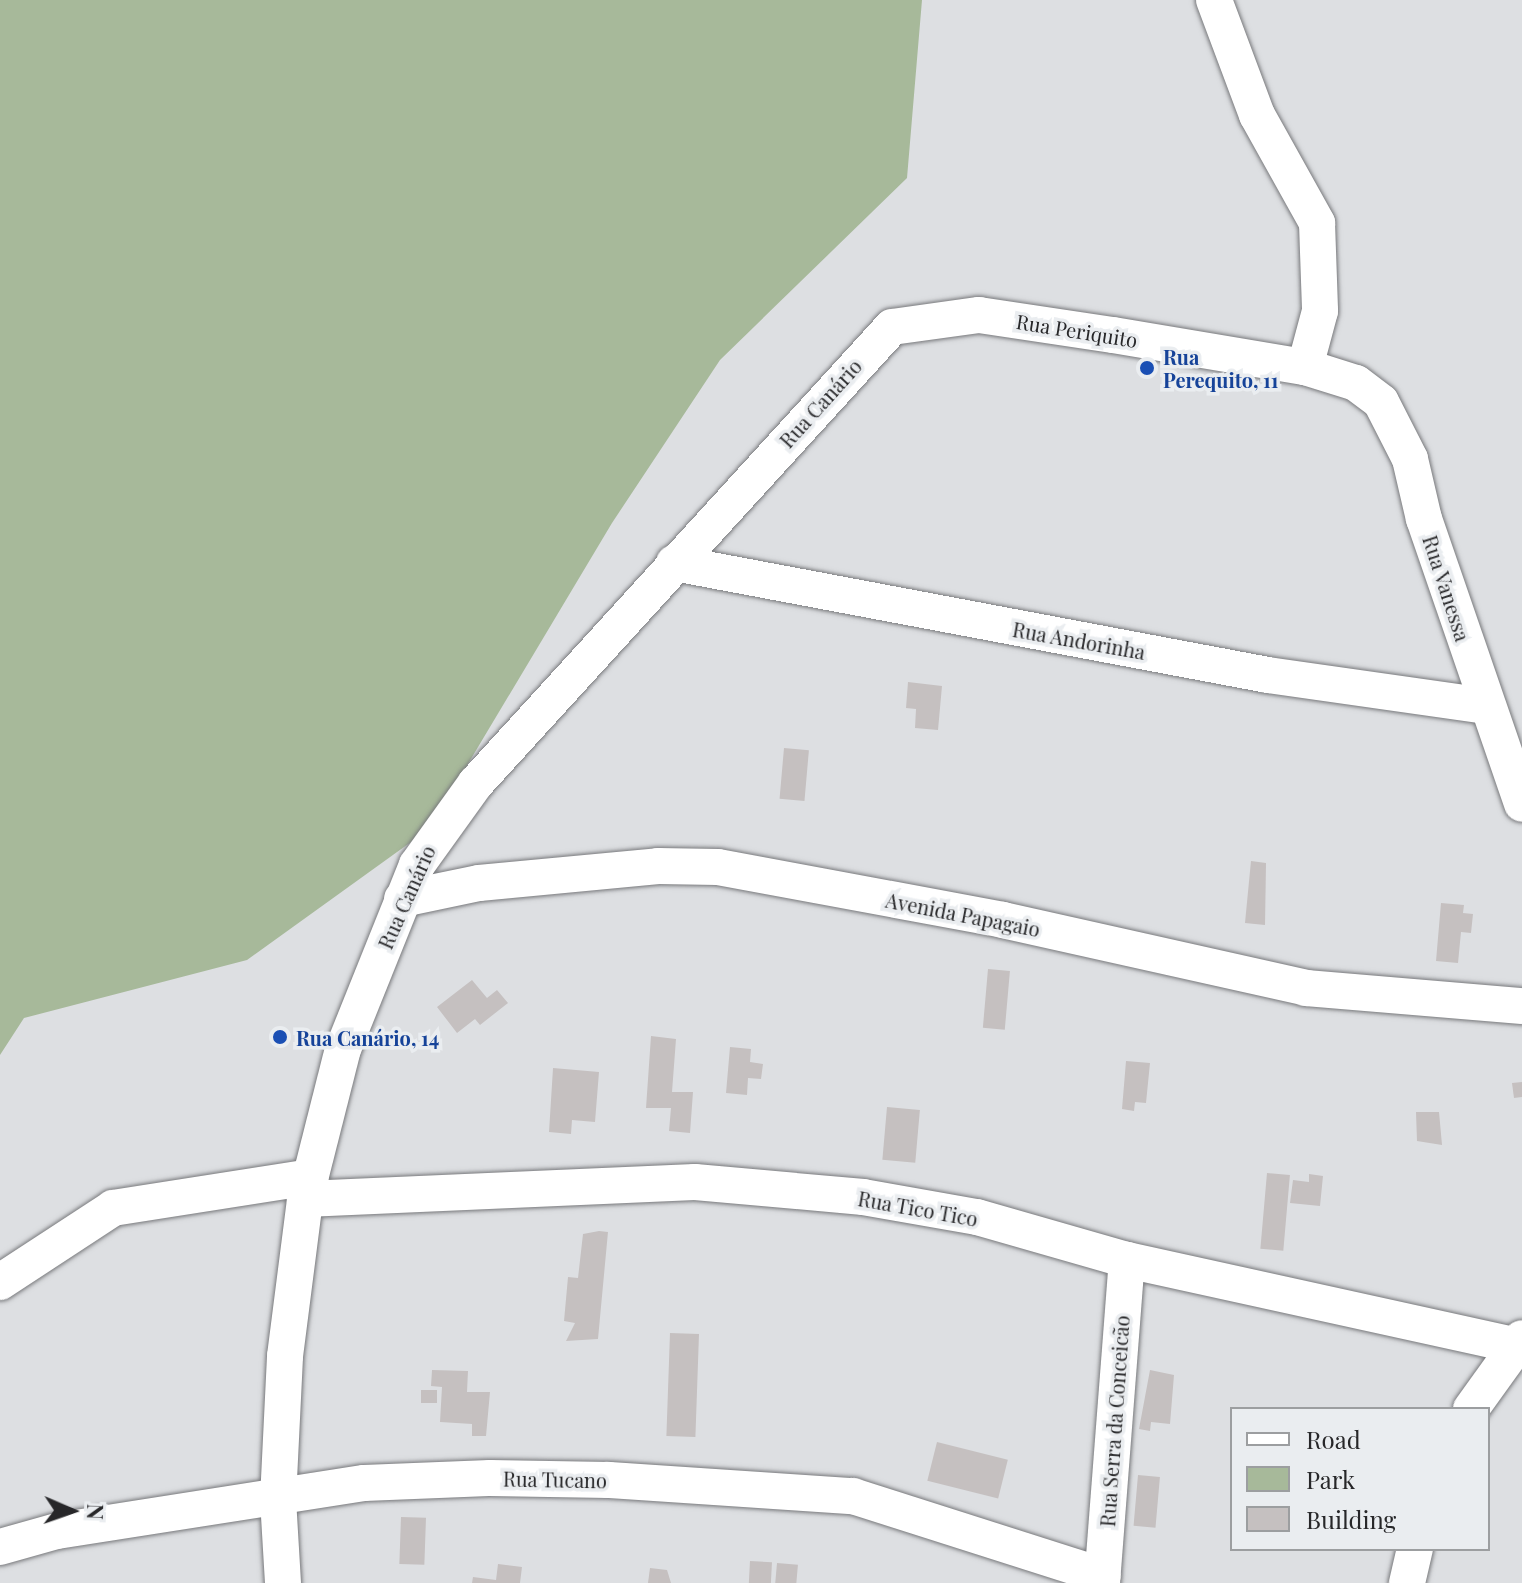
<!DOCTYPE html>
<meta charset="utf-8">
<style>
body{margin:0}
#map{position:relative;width:1522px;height:1583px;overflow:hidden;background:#dddfe2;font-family:"Playfair Display",serif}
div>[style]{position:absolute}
.green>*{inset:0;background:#a7b99a}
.building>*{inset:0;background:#c5c0c0;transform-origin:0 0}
.roads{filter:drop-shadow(0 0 2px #78797c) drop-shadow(0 0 2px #78797c)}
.street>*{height:36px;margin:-18px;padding:0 18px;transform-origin:18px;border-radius:18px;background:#fff}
.dots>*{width:22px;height:22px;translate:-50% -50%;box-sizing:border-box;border:4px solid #eaedf0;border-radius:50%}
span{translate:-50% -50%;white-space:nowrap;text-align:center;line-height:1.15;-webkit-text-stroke:7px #eaedf0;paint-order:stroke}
.street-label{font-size:20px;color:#272729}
.transit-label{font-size:20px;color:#164399;font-weight:700}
.left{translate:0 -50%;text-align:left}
.legend{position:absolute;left:1230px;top:1407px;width:260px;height:144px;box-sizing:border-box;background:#eaedf0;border:2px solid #9c9ea0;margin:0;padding:10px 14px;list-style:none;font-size:24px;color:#272729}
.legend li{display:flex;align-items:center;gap:16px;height:40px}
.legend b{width:40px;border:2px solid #9c9ea0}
.north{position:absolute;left:32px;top:1471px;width:80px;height:80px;-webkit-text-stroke:6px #eaedf0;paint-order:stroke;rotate:92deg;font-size:22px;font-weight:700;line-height:32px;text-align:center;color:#272729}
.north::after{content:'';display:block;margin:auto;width:28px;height:36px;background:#272729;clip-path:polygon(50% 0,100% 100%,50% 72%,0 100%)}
</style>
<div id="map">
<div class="green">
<i style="clip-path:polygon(0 0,922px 0,907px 178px,720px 360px,612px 523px,429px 829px,247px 960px,24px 1018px,0 1055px)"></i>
</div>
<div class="building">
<i style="clip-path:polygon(908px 682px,942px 686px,938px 730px,915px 728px,916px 709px,906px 708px)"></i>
<i style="left:784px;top:748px;width:25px;height:51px;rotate:5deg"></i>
<i style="clip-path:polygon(1251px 861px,1266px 863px,1265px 925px,1245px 923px)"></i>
<i style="clip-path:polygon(1441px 903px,1464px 905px,1463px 913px,1473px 914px,1471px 933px,1461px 932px,1458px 963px,1436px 961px)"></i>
<i style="left:988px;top:969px;width:22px;height:59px;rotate:5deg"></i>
<i style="clip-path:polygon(472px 980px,487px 998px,497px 990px,508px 1003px,480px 1025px,475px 1019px,457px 1033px,437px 1007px)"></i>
<i style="clip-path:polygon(651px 1036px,676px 1039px,672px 1092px,693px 1092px,690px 1133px,669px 1131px,671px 1108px,646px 1108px)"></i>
<i style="clip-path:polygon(730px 1047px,751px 1049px,750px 1062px,763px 1064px,761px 1079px,748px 1078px,747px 1095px,726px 1093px)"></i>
<i style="clip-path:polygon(1126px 1061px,1150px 1063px,1146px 1103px,1135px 1102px,1134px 1111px,1122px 1109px)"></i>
<i style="clip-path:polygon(553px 1068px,599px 1072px,595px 1122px,572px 1120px,571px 1134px,549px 1132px)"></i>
<i style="clip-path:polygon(1522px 1082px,1522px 1097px,1514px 1098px,1512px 1083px)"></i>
<i style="left:887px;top:1107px;width:33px;height:53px;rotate:5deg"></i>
<i style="clip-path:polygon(1416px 1112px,1439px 1112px,1442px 1145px,1417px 1141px)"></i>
<i style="left:1267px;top:1173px;width:23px;height:76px;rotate:5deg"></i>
<i style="clip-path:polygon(1309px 1174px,1323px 1176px,1320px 1206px,1290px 1203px,1293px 1180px,1309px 1182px)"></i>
<i style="clip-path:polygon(599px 1231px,608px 1232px,598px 1339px,566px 1341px,575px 1323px,564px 1321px,568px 1277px,578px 1278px,583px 1234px)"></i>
<i style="left:670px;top:1333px;width:29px;height:103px;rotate:2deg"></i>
<i style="clip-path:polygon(432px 1370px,468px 1371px,467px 1392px,490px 1392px,486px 1436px,472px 1436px,472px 1424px,440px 1422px,442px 1387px,431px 1386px)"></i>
<i style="clip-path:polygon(1150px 1370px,1174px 1375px,1170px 1424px,1151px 1422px,1150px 1431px,1139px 1429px)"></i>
<i style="left:421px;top:1390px;width:16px;height:13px"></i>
<i style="left:937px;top:1442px;width:73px;height:40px;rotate:14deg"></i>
<i style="left:1138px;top:1475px;width:22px;height:51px;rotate:5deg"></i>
<i style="left:401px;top:1517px;width:25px;height:47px;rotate:2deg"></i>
<i style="left:750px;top:1561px;width:22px;height:22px;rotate:3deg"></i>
<i style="left:777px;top:1563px;width:21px;height:20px;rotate:5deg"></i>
<i style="clip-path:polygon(498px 1564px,522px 1567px,520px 1583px,472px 1583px,473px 1577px,496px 1580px)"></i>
<i style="clip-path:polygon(650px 1568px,667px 1570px,671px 1583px,648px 1583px)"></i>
</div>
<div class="roads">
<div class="street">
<i style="left:1214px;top:0;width:123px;rotate:69.5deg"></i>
<i style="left:1257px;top:115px;width:124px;rotate:60.9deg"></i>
<i style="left:1317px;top:223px;width:88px;rotate:88deg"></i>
<i style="left:1320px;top:311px;width:58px;rotate:105deg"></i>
<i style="left:674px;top:563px;width:604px;rotate:10.68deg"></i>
<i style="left:1268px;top:675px;width:220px;rotate:8.1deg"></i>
<i style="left:402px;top:899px;width:79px;rotate:-11.7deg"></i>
<i style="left:479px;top:883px;width:180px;rotate:-5.4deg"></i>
<i style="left:658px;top:866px;width:60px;rotate:1deg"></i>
<i style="left:718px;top:867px;width:290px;rotate:10.5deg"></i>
<i style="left:1003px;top:920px;width:311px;rotate:12.6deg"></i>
<i style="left:1306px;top:988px;width:217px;rotate:4.8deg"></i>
<i style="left:305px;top:1199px;width:390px;rotate:-2.5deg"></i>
<i style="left:695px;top:1182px;width:169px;rotate:5.1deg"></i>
<i style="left:863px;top:1197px;width:116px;rotate:10deg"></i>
<i style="left:977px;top:1217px;width:156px;rotate:16deg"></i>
<i style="left:1127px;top:1260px;width:399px;rotate:12.4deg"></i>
<i style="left:0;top:1282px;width:135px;rotate:-33.2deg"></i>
<i style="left:113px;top:1208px;width:200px;rotate:-8.9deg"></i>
<i style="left:1471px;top:1409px;width:87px;rotate:-54.3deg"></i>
<i style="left:0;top:1547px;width:59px;rotate:-15.7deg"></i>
<i style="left:57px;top:1531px;width:311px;rotate:-8.9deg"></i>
<i style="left:364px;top:1483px;width:126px;rotate:-2.3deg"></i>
<i style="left:490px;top:1478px;width:119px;rotate:1deg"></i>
<i style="left:609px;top:1480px;width:245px;rotate:3.8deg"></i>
<i style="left:853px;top:1496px;width:262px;rotate:17.7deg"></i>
<i style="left:283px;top:1583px;width:83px;rotate:-93.4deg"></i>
<i style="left:278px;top:1500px;width:144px;rotate:-87.2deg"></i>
<i style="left:285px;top:1356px;width:158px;rotate:-82.7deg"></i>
<i style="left:305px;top:1199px;width:155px;rotate:-75.8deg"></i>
<i style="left:343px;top:1049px;width:198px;rotate:-68.1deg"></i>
<i style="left:417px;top:865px;width:101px;rotate:-54.3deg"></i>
<i style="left:476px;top:783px;width:617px;rotate:-47.63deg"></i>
<i style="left:892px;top:327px;width:88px;rotate:-7.9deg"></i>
<i style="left:979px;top:315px;width:135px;rotate:8.5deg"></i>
<i style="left:1113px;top:335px;width:195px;rotate:9.5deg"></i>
<i style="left:1305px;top:367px;width:53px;rotate:17.4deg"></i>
<i style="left:1356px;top:383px;width:31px;rotate:37deg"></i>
<i style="left:1381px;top:402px;width:64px;rotate:63deg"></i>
<i style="left:1410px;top:459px;width:62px;rotate:76.9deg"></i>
<i style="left:1424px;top:519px;width:301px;rotate:71deg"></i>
<i style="left:1102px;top:1583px;width:324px;rotate:-85.6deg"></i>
<i style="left:1407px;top:1583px;width:35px;rotate:-77deg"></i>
</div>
</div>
<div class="dots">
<i style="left:1147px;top:368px;background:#1a4fb4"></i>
<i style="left:280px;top:1037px;background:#1a4fb4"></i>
</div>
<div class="street-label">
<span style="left:1077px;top:330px;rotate:9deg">Rua Periquito</span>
<span style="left:820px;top:403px;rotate:-48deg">Rua Canário</span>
<span style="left:1447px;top:588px;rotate:72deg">Rua Vanessa</span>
<span style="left:1079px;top:640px;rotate:10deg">Rua Andorinha</span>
<span style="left:406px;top:897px;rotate:-66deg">Rua Canário</span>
<span style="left:963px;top:914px;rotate:11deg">Avenida Papagaio</span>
<span style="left:918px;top:1208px;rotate:10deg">Rua Tico Tico</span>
<span style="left:1114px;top:1421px;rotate:-86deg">Rua Serra da Conceicão</span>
<span style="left:555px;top:1479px;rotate:1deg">Rua Tucano</span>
</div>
<div class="transit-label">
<span class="left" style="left:1163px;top:368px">Rua<br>Perequito, 11</span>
<span class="left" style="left:296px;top:1037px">Rua Canário, 14</span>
</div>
<ul class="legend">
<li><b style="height:10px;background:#fff"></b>Road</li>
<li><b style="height:22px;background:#a7b99a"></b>Park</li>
<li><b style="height:22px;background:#c5c0c0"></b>Building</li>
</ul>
<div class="north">N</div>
</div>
